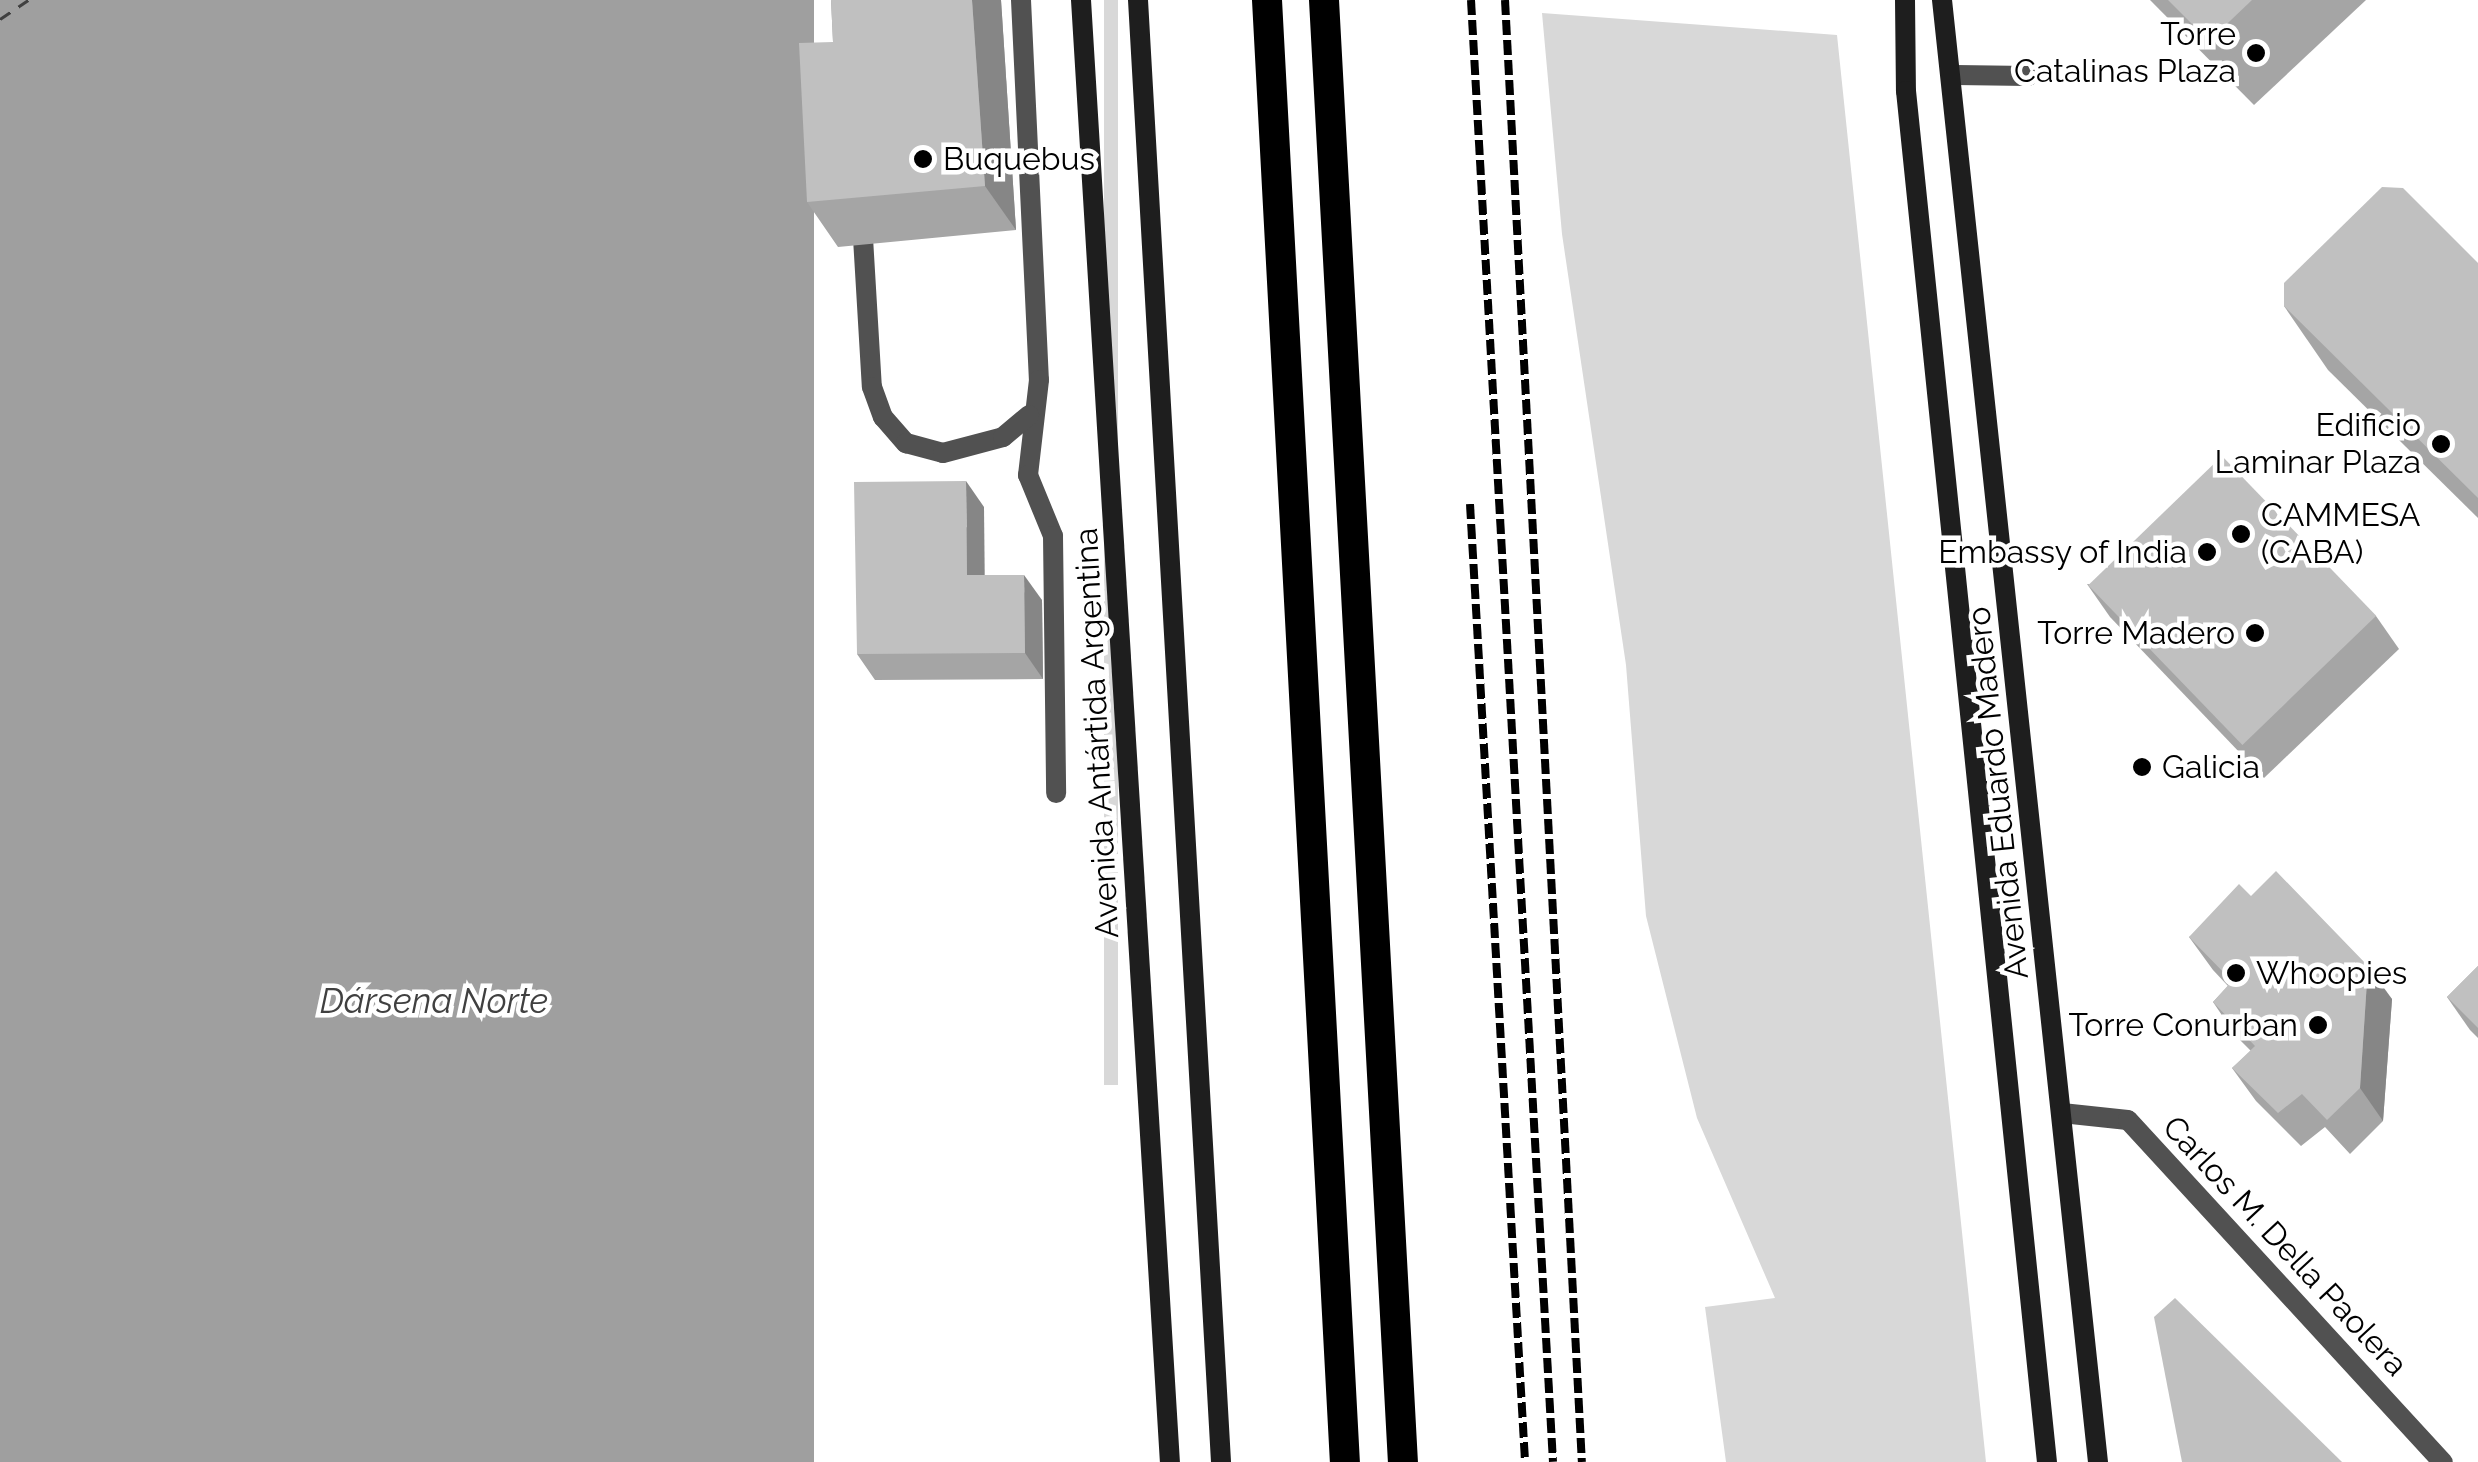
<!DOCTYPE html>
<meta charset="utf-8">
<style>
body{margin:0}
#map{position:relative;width:2478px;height:1462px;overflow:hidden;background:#fff;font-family:Raleway,sans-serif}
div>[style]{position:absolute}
.green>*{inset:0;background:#d8d8d8;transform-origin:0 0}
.water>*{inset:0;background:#9f9f9f;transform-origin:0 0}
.ferry>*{height:2.5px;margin-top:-1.25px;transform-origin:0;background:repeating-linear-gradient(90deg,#404040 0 12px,transparent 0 22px)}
.lane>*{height:20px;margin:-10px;padding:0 10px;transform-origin:10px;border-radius:10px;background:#515151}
.street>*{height:20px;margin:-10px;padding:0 10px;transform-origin:10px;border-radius:10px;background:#515151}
.secondary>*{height:20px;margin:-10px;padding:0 10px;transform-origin:10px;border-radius:10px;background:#1e1e1e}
.highway>*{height:30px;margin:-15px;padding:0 15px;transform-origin:15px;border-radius:15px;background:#000}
.rail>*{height:8px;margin-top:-4px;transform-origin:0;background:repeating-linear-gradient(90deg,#000 0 15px,transparent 0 20px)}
.wall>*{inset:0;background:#a5a5a5}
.shaded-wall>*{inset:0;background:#868686}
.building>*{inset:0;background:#c0c0c0;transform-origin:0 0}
.dots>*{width:28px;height:28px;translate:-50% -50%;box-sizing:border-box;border:5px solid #fff;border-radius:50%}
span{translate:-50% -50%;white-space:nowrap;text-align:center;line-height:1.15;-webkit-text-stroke:9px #fff;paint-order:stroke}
.poi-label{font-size:32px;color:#000}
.right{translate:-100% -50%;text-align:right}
.left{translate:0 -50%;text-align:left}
.street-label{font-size:32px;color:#000}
.water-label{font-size:35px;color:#404040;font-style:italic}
</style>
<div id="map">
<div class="green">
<i style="left:1104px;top:0;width:14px;height:1085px"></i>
<i style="clip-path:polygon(1542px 13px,1837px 35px,1986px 1462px,1726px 1462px,1705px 1307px,1775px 1298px,1697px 1118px,1646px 916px,1626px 665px,1562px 234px)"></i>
</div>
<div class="water">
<i style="left:0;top:0;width:814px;height:1462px"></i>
</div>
<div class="ferry">
<i style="left:0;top:19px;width:34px;rotate:-34deg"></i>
</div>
<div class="lane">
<i style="left:1021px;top:0;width:380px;rotate:87.3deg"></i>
<i style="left:1039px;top:380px;width:96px;rotate:96.6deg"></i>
<i style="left:1028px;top:475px;width:66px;rotate:67.7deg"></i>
<i style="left:1053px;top:536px;width:257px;rotate:89.3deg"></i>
<i style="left:1956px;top:75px;width:72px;rotate:0.8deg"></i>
<i style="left:862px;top:221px;width:166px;rotate:86.6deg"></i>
<i style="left:872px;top:387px;width:32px;rotate:70deg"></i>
<i style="left:883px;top:417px;width:35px;rotate:49deg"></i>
<i style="left:906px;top:443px;width:38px;rotate:15deg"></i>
<i style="left:943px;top:453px;width:62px;rotate:-14.9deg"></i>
<i style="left:1003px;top:437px;width:34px;rotate:-40deg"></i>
</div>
<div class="street">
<i style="left:2062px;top:1113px;width:66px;rotate:6.1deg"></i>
<i style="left:2128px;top:1120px;width:465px;rotate:47.4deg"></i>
</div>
<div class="secondary">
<i style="left:1081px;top:0;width:1465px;rotate:86.52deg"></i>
<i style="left:1138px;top:0;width:1464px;rotate:86.75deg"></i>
<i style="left:1905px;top:0;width:91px;rotate:89.4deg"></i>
<i style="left:1906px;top:91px;width:1378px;rotate:84.13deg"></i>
<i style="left:1942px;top:0;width:1470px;rotate:83.91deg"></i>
</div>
<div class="highway">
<i style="left:1267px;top:0;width:1464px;rotate:86.95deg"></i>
<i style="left:1324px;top:0;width:1464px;rotate:86.91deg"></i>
</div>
<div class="rail">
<i style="left:1471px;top:0;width:1464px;rotate:86.79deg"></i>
<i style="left:1505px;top:0;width:1464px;rotate:86.99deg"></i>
<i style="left:1470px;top:504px;width:960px;rotate:86.71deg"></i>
</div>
<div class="wall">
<i style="clip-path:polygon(831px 0,1001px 0,1016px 230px,838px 247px,807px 202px,833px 42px)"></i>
<i style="clip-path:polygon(2150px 0,2366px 0,2254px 105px)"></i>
<i style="clip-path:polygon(2478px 263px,2478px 518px,2328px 370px,2284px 306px)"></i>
<i style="clip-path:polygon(984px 507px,984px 575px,1042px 600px,1043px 679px,875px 680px,857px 654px)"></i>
<i style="clip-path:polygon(2087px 584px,2376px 616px,2399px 649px,2264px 778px,2110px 617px)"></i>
<i style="clip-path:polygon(2251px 896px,2392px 999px,2383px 1121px,2350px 1154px,2325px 1127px,2301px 1146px,2256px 1101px,2232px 1068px,2251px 1051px,2236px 1036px,2213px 1002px,2228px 986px,2213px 970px,2189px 937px)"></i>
<i style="clip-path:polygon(2478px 966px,2478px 1038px,2470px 1030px,2447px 997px)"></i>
</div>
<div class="shaded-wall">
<i style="clip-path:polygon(972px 0,1001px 0,1016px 230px,985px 186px)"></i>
<i style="clip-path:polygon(966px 481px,984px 507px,985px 601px,967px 575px)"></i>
<i style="clip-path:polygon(1024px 575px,1042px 600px,1043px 679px,1025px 653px)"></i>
<i style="clip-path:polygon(2368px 966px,2392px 999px,2383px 1121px,2360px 1088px)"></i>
</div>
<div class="building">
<i style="clip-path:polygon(831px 0,972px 0,985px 186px,807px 202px,799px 43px,833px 42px)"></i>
<i style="clip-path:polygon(2168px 0,2252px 0,2209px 41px)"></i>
<i style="clip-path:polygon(2382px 187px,2403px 188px,2478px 263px,2478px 498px,2284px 306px,2284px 283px)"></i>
<i style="left:2222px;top:456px;width:222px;height:186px;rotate:46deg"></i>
<i style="clip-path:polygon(966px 481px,967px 575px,1024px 575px,1025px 653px,857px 654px,854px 482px)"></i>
<i style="clip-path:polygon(2276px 871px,2368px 966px,2360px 1088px,2327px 1120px,2302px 1094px,2278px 1113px,2232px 1068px,2255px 1046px,2213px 1002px,2232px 981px,2189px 937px,2239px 884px,2251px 896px)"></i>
<i style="clip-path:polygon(2478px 966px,2478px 1028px,2447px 997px)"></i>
<i style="clip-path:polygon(2175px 1298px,2342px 1462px,2182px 1462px,2154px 1317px)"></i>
</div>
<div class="dots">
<i style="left:2256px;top:53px;background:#000"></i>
<i style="left:923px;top:159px;background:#000"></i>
<i style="left:2441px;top:444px;background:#000"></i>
<i style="left:2241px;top:534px;background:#000"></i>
<i style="left:2207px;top:552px;background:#000"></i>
<i style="left:2255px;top:633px;background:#000"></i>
<i style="left:2142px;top:767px;background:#000"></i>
<i style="left:2236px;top:973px;background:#000"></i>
<i style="left:2318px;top:1025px;background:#000"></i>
</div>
<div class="poi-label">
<span class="right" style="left:2236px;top:53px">Torre<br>Catalinas Plaza</span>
<span class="left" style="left:943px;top:159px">Buquebus</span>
<span class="right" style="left:2421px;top:444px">Edificio<br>Laminar Plaza</span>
<span class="left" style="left:2261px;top:534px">CAMMESA<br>(CABA)</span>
<span class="right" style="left:2187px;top:552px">Embassy of India</span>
<span class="right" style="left:2235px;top:633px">Torre Madero</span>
<span class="left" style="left:2162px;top:767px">Galicia</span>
<span class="left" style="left:2256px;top:973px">Whoopies</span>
<span class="right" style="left:2298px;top:1025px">Torre Conurban</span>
</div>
<div class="street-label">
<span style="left:1097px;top:733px;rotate:-93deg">Avenida Antártida Argentina</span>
<span style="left:1998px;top:793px;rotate:-96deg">Avenida Eduardo Madero</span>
<span style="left:2285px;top:1246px;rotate:47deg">Carlos M. Della Paolera</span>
</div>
<div class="water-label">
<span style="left:434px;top:1001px">Dársena Norte</span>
</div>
</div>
